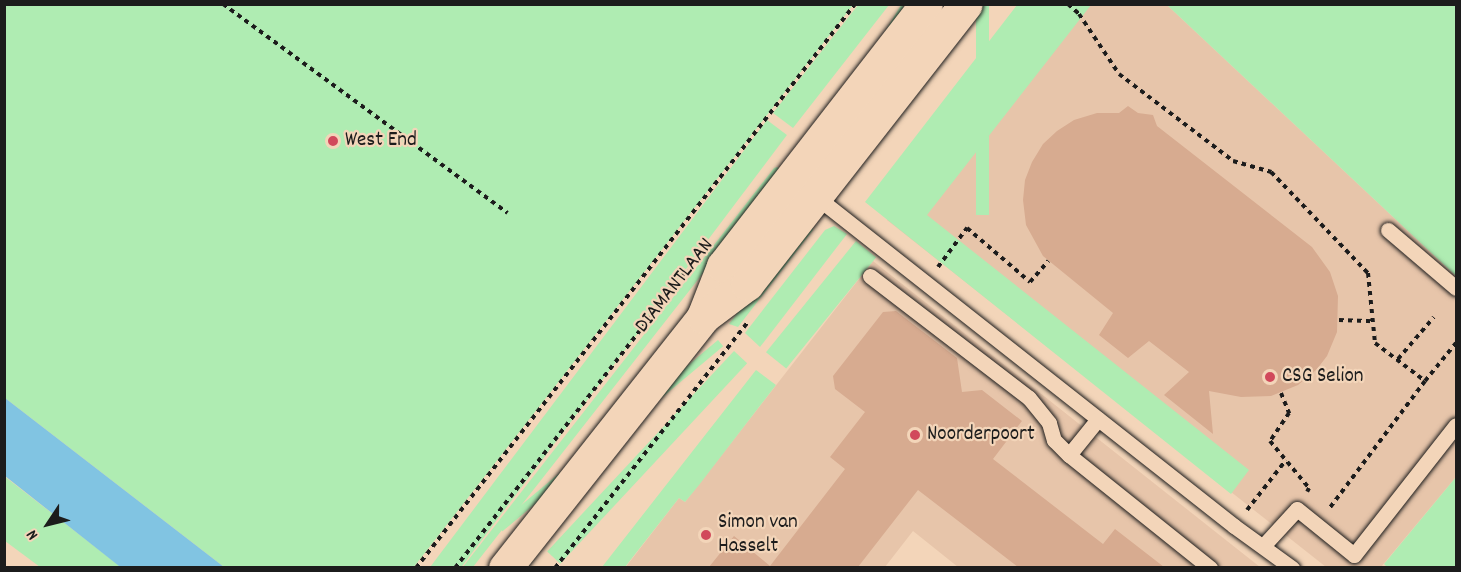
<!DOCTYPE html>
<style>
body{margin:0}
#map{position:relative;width:1461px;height:572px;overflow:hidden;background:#f3d5b9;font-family:Dekko,sans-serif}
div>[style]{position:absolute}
.built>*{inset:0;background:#e7c5aa}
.green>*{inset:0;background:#afecb2;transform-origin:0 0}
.water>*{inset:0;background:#81c4e2}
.building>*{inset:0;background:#d7ab90}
.path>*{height:4px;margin-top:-2px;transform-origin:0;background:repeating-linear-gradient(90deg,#1c1c1c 0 4.5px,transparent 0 9px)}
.roads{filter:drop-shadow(0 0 2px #1c1c1c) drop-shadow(0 0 2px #1c1c1c)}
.lane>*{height:15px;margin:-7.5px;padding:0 7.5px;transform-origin:7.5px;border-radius:7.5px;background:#f3d5b9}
.secondary>*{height:33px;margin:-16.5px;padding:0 16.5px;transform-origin:16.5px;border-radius:16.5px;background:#f3d5b9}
.dots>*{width:16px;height:16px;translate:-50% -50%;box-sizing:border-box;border:3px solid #f3d5b9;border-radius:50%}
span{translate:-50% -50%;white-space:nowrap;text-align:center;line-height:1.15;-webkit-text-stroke:4.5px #f3d5b9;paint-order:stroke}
.poi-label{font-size:21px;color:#1c1c1c}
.left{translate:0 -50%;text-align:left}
.street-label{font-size:21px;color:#1c1c1c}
.frame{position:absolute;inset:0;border:6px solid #1c1c1c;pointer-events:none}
.north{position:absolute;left:18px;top:494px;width:60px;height:60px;-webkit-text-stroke:4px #f3d5b9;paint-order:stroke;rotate:235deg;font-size:16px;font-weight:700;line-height:24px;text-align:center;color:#1c1c1c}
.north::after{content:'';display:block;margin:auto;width:21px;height:27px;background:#1c1c1c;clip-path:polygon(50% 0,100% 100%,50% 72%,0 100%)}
</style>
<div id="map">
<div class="built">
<i style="clip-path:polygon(1056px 5px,1167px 5px,1456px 276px,1456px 477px,1381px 567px,1326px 567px,887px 220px)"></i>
<i style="clip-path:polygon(873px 261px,1260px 567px,958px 567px,913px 531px,885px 567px,625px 568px,679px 498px,685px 502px)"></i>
</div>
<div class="green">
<i style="clip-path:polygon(4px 5px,853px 5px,413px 568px,224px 567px,5px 398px)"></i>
<i style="clip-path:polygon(858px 5px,889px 5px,793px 128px,773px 113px)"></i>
<i style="left:901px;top:5px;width:12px;height:164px;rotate:31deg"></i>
<i style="left:976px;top:5px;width:13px;height:210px"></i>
<i style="clip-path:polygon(1017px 5px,1091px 5px,927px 215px,1249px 470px,1231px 494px,865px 202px)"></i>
<i style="clip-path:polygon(1167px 5px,1456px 5px,1456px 276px)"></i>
<i style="left:767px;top:120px;width:25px;height:566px;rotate:37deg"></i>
<i style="clip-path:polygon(777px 167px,783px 171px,473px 567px,462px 568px,774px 168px)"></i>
<i style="clip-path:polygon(812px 225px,813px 230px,738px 327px,729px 324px,796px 235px)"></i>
<i style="clip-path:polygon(834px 226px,847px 234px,760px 347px,745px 333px,825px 230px)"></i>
<i style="left:856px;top:241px;width:26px;height:143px;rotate:39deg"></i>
<i style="left:718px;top:340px;width:8px;height:288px;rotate:50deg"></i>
<i style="left:734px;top:351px;width:18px;height:274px;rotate:43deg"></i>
<i style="clip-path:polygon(756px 370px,776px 385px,699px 485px,685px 502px,679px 498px,625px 567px,602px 567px)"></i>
<i style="clip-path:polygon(4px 476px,121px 567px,40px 567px,5px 541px)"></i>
<i style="clip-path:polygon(1456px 477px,1456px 567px,1387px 567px,1384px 564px)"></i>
</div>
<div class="water">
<i style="clip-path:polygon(5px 398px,224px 567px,119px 566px,5px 476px)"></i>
</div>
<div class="building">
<i style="clip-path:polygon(1128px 106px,1138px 113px,1153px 115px,1157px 126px,1312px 247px,1330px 272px,1338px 296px,1337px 332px,1327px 356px,1317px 369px,1298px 385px,1271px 396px,1241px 397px,1209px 391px,1213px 434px,1164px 395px,1189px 372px,1149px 341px,1128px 358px,1099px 335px,1113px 313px,1043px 256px,1026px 225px,1023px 200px,1025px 180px,1032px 162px,1043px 144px,1057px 131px,1074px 120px,1097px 113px,1119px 113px)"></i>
<i style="clip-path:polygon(896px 311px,957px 358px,962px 392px,982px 390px,1022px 421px,993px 459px,1103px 544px,1115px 529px,1164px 567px,1018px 567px,918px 490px,858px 567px,709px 567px,734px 536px,770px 566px,845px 469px,830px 457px,865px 412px,835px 389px,833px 376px,883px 312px)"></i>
</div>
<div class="path">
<i style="left:223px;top:4px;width:353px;rotate:36.3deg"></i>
<i style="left:1068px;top:4px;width:15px;rotate:42deg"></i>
<i style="left:1079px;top:14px;width:72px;rotate:56.3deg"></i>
<i style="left:1119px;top:74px;width:143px;rotate:37.3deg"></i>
<i style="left:1233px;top:161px;width:40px;rotate:16deg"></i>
<i style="left:1271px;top:172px;width:140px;rotate:46.2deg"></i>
<i style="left:1368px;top:273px;width:70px;rotate:84.3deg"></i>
<i style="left:1375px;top:343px;width:63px;rotate:37.2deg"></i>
<i style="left:1425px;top:381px;width:161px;rotate:126.9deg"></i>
<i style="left:938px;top:267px;width:49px;rotate:-53.4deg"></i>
<i style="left:967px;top:228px;width:83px;rotate:40.6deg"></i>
<i style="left:1030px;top:282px;width:28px;rotate:-49deg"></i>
<i style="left:1339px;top:320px;width:35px;rotate:2deg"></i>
<i style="left:1398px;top:359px;width:55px;rotate:-49.4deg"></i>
<i style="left:1425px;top:381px;width:49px;rotate:-50.8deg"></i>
<i style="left:1281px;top:393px;width:22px;rotate:68deg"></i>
<i style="left:1289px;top:413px;width:34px;rotate:124deg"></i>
<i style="left:1270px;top:441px;width:61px;rotate:50.3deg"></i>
<i style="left:1309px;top:488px;width:4px;rotate:117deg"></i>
<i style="left:1247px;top:510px;width:63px;rotate:-52deg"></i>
<i style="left:416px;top:568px;width:715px;rotate:-52.1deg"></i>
<i style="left:455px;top:568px;width:378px;rotate:-52.1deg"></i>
<i style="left:555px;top:568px;width:311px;rotate:-51.9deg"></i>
</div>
<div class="roads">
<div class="lane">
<i style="left:814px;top:195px;width:535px;rotate:38.24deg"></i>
<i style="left:1234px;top:526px;width:72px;rotate:35.9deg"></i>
<i style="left:1388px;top:230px;width:89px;rotate:40.5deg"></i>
<i style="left:870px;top:276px;width:200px;rotate:37.5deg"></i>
<i style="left:1029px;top:398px;width:32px;rotate:51deg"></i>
<i style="left:1049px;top:423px;width:18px;rotate:74deg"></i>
<i style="left:1054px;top:440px;width:21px;rotate:45deg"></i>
<i style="left:1098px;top:419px;width:46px;rotate:128.9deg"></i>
<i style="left:1069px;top:455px;width:181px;rotate:38.7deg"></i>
<i style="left:1263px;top:546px;width:50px;rotate:-47.4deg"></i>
<i style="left:1297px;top:509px;width:73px;rotate:38.9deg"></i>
<i style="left:1354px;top:555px;width:165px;rotate:-51.9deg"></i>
</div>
<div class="secondary">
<i style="left:703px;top:317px;width:55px;rotate:-68.6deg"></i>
<i style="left:723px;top:266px;width:331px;rotate:-52.2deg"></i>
<i style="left:505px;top:568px;width:320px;rotate:-51.7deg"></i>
<i style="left:703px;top:317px;width:55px;rotate:-36.9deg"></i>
<i style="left:747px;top:284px;width:355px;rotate:-52deg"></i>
</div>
</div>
<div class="dots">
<i style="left:333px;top:141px;background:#d1495b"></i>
<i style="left:1270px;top:377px;background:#d1495b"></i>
<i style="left:915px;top:435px;background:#d1495b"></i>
<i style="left:706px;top:535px;background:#d1495b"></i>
</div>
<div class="poi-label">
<span class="left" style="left:345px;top:141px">West End</span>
<span class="left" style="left:1282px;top:377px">CSG Selion</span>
<span class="left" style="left:927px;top:435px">Noorderpoort</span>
<span class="left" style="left:718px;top:535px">Simon van<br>Hasselt</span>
</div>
<div class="street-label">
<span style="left:675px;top:286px;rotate:-52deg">DIAMANTLAAN</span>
</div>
<div class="frame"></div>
<div class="north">N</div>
</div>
